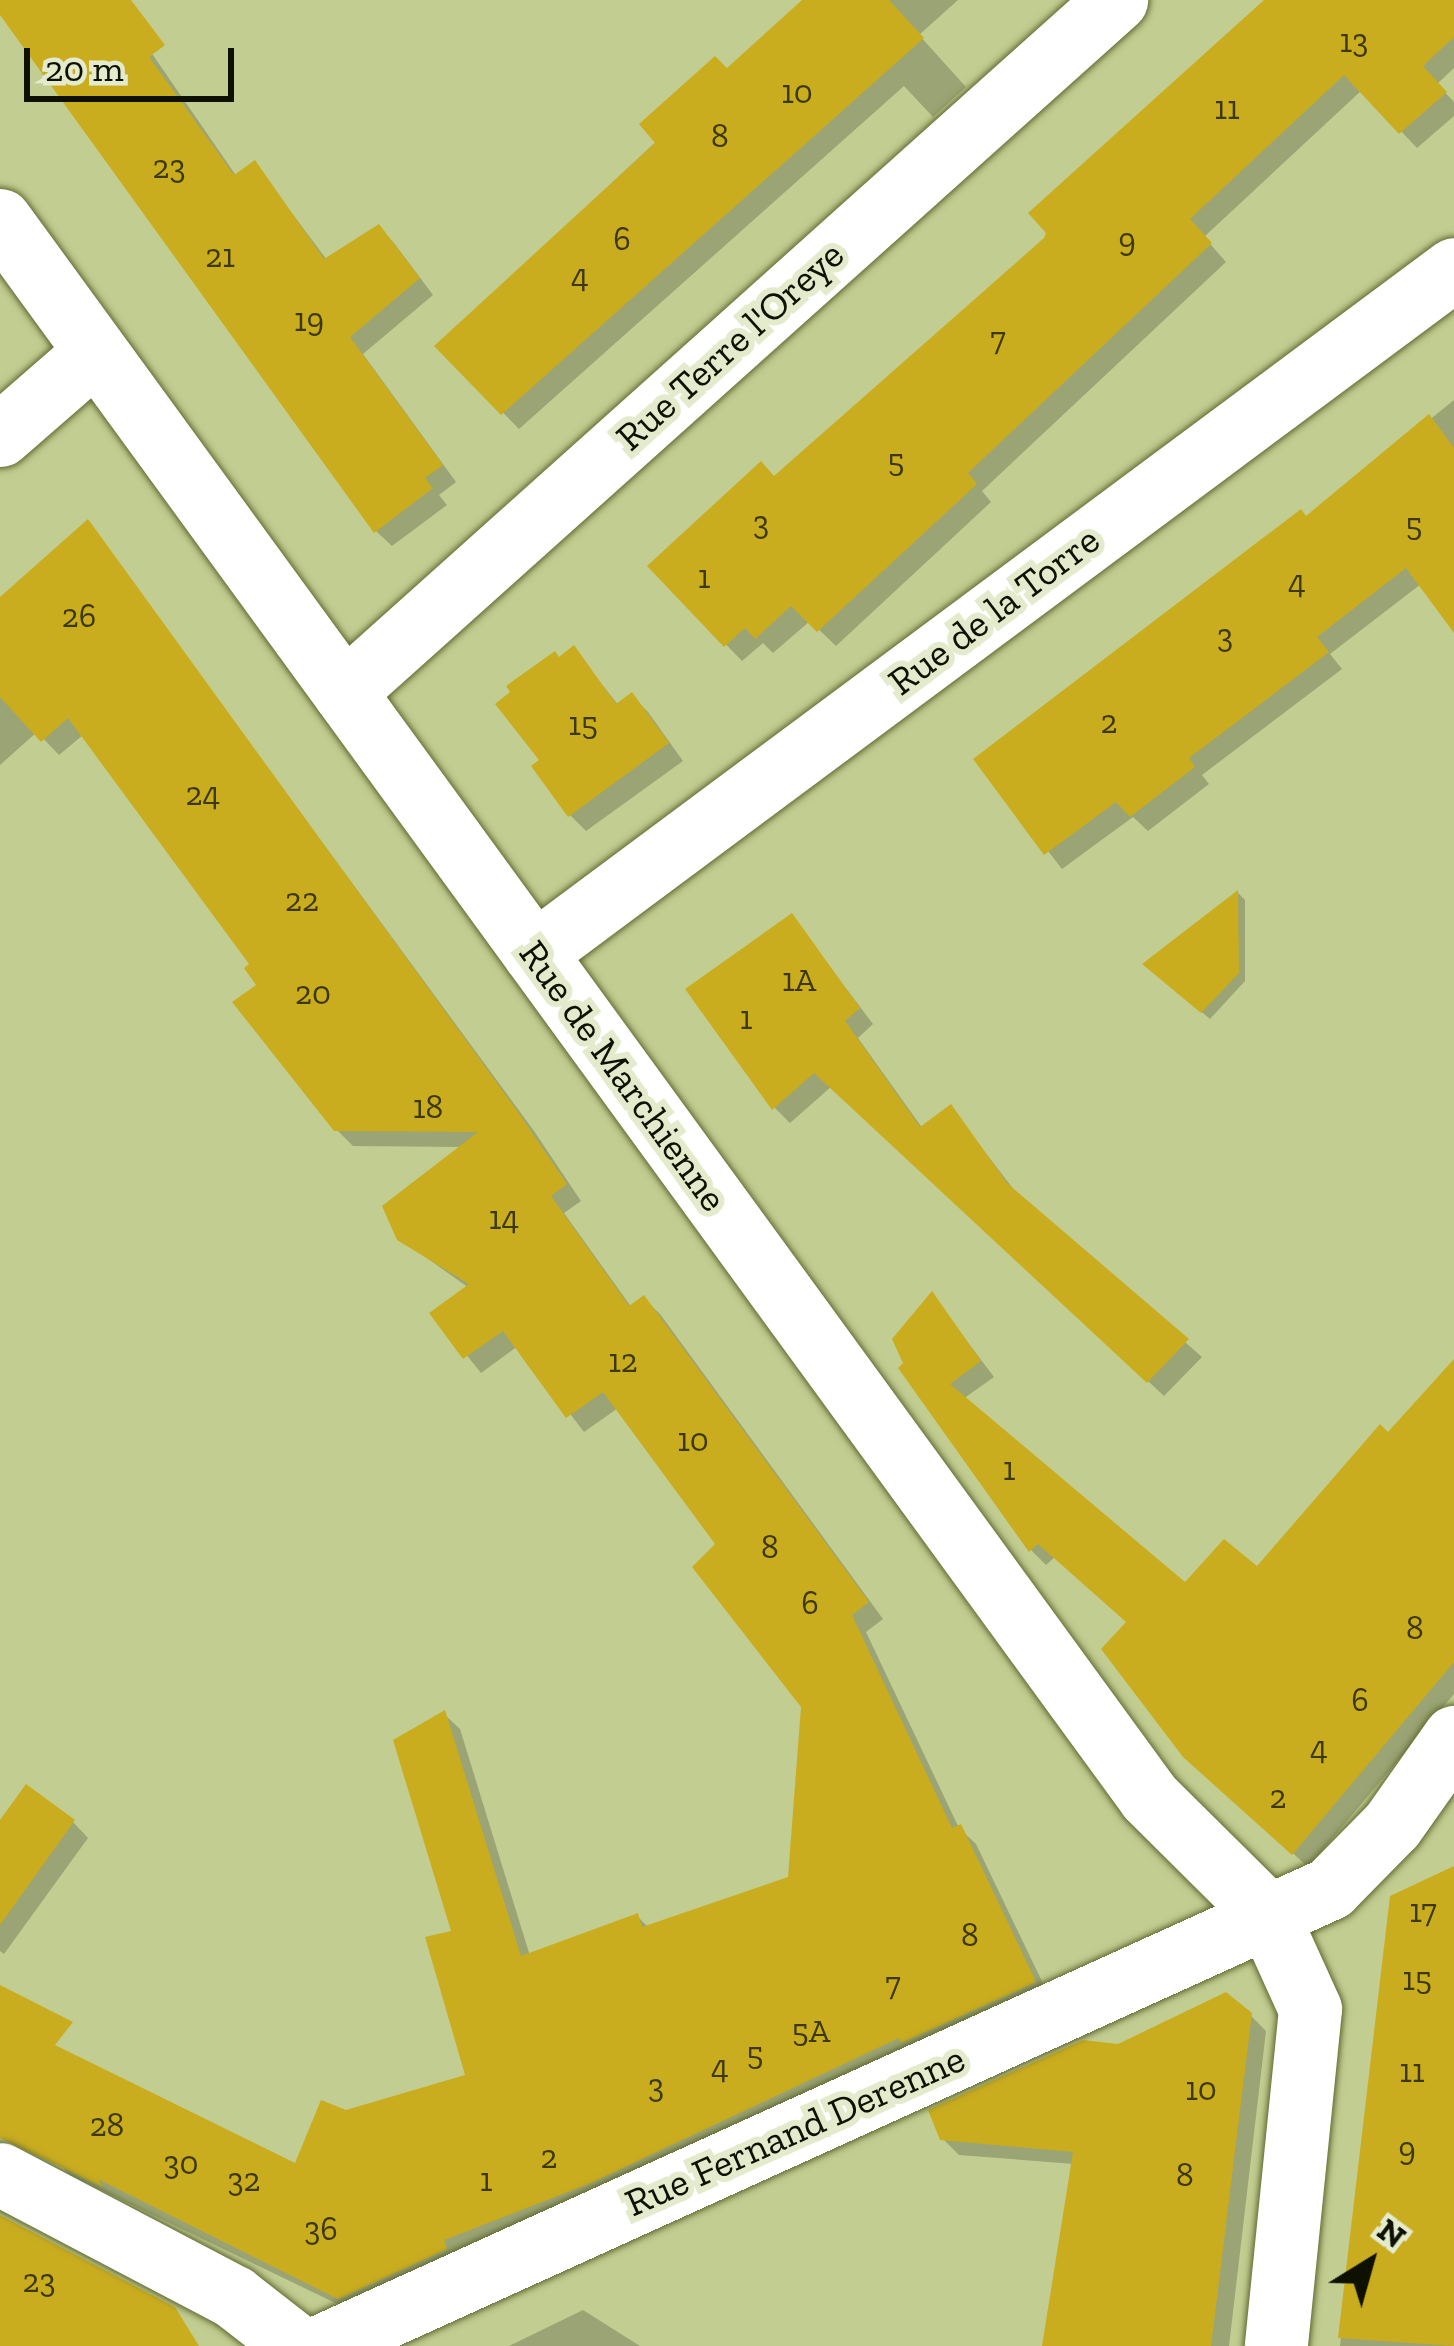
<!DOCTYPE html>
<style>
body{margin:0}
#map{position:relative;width:1454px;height:2346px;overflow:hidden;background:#c2cd91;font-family:"Zilla Slab",serif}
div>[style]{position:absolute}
.shadow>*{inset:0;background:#0003}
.building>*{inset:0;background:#caad1f}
.roads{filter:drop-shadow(0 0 3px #626a32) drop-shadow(0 0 3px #626a32)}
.street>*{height:63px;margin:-31.5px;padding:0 31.5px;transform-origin:31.5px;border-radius:31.5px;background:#fff}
span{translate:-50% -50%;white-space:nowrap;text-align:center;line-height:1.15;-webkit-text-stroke:12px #e4eacc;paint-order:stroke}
.number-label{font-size:33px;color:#3d3808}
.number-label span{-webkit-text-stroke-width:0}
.street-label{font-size:39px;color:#0e1100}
.north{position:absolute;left:1310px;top:2202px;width:120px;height:120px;-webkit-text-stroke:9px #e4eacc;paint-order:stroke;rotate:37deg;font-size:33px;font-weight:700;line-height:48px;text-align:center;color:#0e1100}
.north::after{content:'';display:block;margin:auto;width:42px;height:54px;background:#0e1100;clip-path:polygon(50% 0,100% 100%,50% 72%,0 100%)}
.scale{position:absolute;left:24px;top:48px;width:210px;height:54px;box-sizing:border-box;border:6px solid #0e1100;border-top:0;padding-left:15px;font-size:36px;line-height:42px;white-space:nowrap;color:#0e1100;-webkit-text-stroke:9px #e4eacc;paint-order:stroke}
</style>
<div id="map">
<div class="shadow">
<i style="clip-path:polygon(0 0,115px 0,237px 177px,255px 164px,327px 260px,379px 228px,394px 243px,433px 295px,363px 354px,456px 482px,439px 495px,447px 505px,392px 546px,376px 531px,0 12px)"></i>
<i style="clip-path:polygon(807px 0,958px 0,919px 35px,966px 87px,933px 117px,904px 86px,519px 429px,438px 346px)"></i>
<i style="clip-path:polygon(1265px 0,1454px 0,1454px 68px,1437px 84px,1454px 102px,1454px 116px,1417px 148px,1362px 90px,1204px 237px,1226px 262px,982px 491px,991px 502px,836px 646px,810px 621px,773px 653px,763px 643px,742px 661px,651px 567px,775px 480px,1047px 240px)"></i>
<i style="clip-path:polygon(1454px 400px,1454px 594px,1421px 584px,1330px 654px,1342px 669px,1202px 775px,1209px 784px,1148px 831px,1133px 817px,1062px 869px,977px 760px,1307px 519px)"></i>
<i style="clip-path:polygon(88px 523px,534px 1131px,581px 1201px,564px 1213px,632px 1308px,644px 1299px,660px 1314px,883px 1619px,866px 1632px,959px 1828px,976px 1844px,1050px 1998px,356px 2313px,70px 2175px,55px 2159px,297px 2167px,346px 2113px,469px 2077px,444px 1714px,460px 1729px,530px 1956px,637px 1916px,649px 1928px,790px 1879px,804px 1706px,718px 1544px,618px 1408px,584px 1432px,518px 1346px,481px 1373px,434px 1314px,469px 1288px,400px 1239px,464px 1147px,353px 1146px,336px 1129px,253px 965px,83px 735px,59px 755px,37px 732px,0 765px,0 601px)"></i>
<i style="clip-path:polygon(574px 649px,619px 706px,632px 696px,648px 712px,683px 761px,586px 831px,570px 815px,543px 761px,559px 660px)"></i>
<i style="clip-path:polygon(1238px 893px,1245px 900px,1245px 981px,1210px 1019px,1154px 972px)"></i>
<i style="clip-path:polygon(792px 917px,873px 1024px,858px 1038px,923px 1129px,951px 1108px,1018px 1195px,1202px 1357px,1164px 1396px,832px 1086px,790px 1123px,775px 1108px)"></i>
<i style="clip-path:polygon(932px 1295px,994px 1377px,963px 1399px,1185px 1586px,1258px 1571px,1454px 1364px,1454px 1694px,1308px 1867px,1202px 1771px,1130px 1623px,1055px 1557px,1046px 1565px,1032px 1551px,902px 1368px)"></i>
<i style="clip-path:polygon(0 1820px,73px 1822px,88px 1838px,4px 1954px,0 1951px)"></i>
<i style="clip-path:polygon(1454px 1870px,1454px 2346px,1340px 2346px,1393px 1898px)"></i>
<i style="clip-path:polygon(1250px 2015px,1266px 2031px,1229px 2346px,1045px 2346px,1074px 2164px,959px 2155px,943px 2139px,1118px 2047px)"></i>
<i style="clip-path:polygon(583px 2310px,640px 2346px,509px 2346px)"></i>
</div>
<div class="building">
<i style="clip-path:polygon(0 0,131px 0,165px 45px,149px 57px,234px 175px,255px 160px,324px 259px,379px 224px,420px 278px,350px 337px,443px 465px,425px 478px,433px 488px,374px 533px,0 15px)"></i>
<i style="clip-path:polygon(802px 0,889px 0,924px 38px,501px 415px,434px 346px,655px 143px,639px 124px,715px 56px,727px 68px)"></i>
<i style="clip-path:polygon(1264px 0,1454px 0,1454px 37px,1423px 66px,1447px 92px,1399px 134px,1344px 75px,1190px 219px,1212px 243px,968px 473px,977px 484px,817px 632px,791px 606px,755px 639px,745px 628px,724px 647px,647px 566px,761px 461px,774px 476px,1044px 238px,1046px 233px,1028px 213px)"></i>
<i style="clip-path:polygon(1429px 414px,1454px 448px,1454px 633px,1406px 568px,1317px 637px,1329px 652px,1189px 758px,1195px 767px,1130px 817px,1116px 802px,1044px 855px,973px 759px,1301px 509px,1306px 516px)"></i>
<i style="clip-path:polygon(88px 519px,518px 1112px,567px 1184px,551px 1196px,629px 1306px,644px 1295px,869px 1602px,852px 1615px,952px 1828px,961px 1824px,1036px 1982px,901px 2043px,899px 2038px,591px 2183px,444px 2240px,447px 2249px,338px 2299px,98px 2179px,103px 2187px,0 2138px,0 1985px,73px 2022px,55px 2045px,295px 2163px,321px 2100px,346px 2110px,465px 2075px,425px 1937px,451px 1931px,393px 1740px,445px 1710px,521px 1956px,638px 1913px,642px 1927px,788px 1877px,801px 1707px,692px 1567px,715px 1544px,603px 1392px,566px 1418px,503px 1331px,463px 1359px,429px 1313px,469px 1284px,397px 1240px,382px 1206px,478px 1132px,334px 1131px,232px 1002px,256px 985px,244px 968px,249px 964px,68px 718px,41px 742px,0 697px,0 597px)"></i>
<i style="clip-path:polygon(574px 645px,616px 704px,632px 692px,669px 743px,568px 817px,531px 766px,539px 760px,495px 704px,510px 692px,506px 686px,555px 651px,559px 657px)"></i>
<i style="clip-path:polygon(1238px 890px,1239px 973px,1201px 1013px,1142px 964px)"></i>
<i style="clip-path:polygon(792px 913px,860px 1008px,845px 1021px,920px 1127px,951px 1104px,1007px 1183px,1189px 1339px,1147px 1383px,814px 1073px,772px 1110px,685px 989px)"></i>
<i style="clip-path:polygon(932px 1291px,981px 1361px,950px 1384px,1185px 1582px,1224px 1539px,1257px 1566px,1380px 1424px,1388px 1432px,1454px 1359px,1454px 1662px,1292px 1855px,1183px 1757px,1101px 1649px,1126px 1622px,1038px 1544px,1029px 1552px,898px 1368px,903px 1363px,892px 1339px)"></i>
<i style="clip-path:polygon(26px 1784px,75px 1820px,0 1925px,0 1820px)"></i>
<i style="clip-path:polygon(1454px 1866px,1454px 2346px,1338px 2338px,1390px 1896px)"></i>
<i style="clip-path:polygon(1226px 1992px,1252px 2013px,1211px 2346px,1042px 2346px,1073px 2152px,940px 2140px,928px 2110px,1083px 2040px,1118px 2044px)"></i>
<i style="clip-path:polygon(0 2215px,175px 2307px,199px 2346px,0 2346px)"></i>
</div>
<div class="roads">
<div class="street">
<i style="left:0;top:220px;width:1951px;rotate:53.92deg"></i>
<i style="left:1149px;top:1797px;width:166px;rotate:44.8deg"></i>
<i style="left:1267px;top:1914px;width:104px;rotate:65.6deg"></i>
<i style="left:1310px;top:2009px;width:339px;rotate:95.8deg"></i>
<i style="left:0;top:435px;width:126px;rotate:-41.1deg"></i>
<i style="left:344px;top:692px;width:1037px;rotate:-41.87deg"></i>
<i style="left:534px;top:953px;width:1146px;rotate:-36.63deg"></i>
<i style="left:0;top:2174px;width:264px;rotate:27.7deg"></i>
<i style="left:234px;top:2297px;width:80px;rotate:37.9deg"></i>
<i style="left:321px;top:2346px;width:1108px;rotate:-24.41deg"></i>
<i style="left:1330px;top:1888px;width:88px;rotate:-45.5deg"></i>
<i style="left:1392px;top:1825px;width:108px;rotate:-54.8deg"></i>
</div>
</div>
<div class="number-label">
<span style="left:1354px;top:41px">13</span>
<span style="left:797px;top:92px">10</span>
<span style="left:1227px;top:108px">11</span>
<span style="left:720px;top:136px">8</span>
<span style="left:169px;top:167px">23</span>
<span style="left:622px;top:239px">6</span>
<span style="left:1127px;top:240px">9</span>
<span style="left:220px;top:256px">21</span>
<span style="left:580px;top:276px">4</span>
<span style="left:309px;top:320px">19</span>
<span style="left:998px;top:339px">7</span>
<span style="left:896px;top:461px">5</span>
<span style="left:761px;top:523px">3</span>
<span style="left:1414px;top:525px">5</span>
<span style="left:704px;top:577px">1</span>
<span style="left:1297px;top:582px">4</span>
<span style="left:79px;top:616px">26</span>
<span style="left:1225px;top:636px">3</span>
<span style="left:1109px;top:722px">2</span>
<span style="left:583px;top:724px">15</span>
<span style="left:203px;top:794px">24</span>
<span style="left:302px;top:900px">22</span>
<span style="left:799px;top:980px">1A</span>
<span style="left:313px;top:993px">20</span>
<span style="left:746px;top:1018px">1</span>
<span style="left:428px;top:1107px">18</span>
<span style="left:504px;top:1218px">14</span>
<span style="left:623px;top:1361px">12</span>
<span style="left:693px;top:1440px">10</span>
<span style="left:1009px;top:1469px">1</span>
<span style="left:770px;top:1547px">8</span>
<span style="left:810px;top:1603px">6</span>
<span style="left:1415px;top:1628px">8</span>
<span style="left:1360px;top:1700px">6</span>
<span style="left:1319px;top:1748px">4</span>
<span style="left:1278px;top:1797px">2</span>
<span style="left:1423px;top:1911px">17</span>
<span style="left:970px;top:1935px">8</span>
<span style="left:1417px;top:1979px">15</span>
<span style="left:893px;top:1984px">7</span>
<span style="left:811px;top:2031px">5A</span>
<span style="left:755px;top:2054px">5</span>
<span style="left:720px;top:2067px">4</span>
<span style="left:1412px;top:2071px">11</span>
<span style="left:656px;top:2086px">3</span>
<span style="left:1201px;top:2089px">10</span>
<span style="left:107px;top:2125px">28</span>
<span style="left:1407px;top:2149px">9</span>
<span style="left:549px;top:2157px">2</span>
<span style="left:181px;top:2163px">30</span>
<span style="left:1185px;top:2175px">8</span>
<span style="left:244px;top:2180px">32</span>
<span style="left:486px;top:2180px">1</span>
<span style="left:321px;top:2229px">36</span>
<span style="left:39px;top:2281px">23</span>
</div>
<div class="street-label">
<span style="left:730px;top:346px;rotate:-42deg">Rue Terre l'Oreye</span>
<span style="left:994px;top:611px;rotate:-37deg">Rue de la Torre</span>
<span style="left:623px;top:1076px;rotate:54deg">Rue de Marchienne</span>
<span style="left:795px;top:2131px;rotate:-24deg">Rue Fernand Derenne</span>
</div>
<div class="north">N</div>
<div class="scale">20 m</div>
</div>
